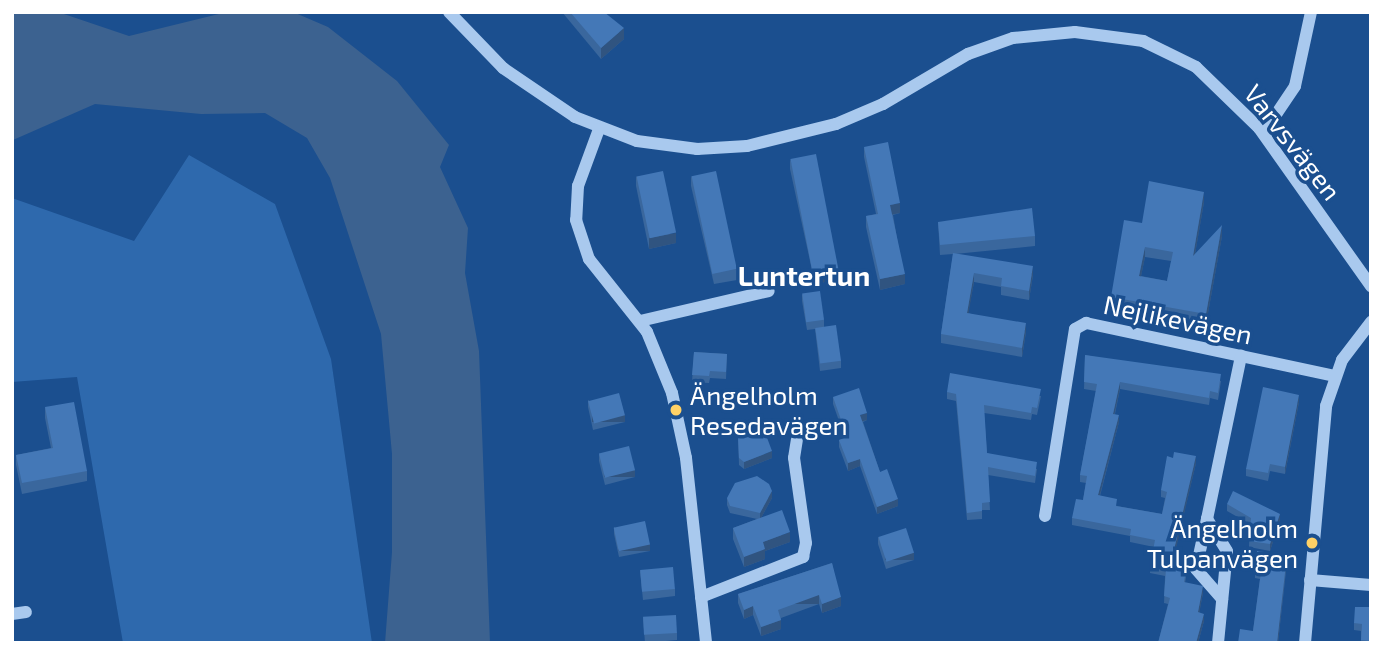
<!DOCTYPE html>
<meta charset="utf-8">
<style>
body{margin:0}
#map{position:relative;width:1383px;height:655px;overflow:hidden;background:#1b4f8f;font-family:"Exo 2",sans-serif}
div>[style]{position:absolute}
.green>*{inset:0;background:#2e69ad}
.water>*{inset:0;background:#3c6290}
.minor>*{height:12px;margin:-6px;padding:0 6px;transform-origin:6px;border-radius:6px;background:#a9c9ee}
.wall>*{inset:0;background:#3a679d}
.shaded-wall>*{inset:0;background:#305480;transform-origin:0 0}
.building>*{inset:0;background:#4478b7;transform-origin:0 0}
.dots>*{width:19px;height:19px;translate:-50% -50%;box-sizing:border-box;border:4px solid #1b4f8f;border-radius:50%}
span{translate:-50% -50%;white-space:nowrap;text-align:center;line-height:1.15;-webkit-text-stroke:7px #1b4f8f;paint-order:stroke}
.street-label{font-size:26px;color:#fff}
.poi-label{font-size:26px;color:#fff}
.left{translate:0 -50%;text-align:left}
.right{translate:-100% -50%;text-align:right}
.neighbourhood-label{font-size:28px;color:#fff;font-weight:700}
.frame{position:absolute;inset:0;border:14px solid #fff;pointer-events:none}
</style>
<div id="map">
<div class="green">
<i style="clip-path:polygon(189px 155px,275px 204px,331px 359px,372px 643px,123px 643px,77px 377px,12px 382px,12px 198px,134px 241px)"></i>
</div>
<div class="water">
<i style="clip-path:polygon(12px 12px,58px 12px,129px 36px,227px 12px,293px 12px,328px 27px,397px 81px,449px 145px,440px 167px,468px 228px,465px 273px,479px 351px,490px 643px,385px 643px,392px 552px,392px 454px,381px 334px,330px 178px,307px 138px,265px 113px,201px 114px,95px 104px,13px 140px)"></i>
</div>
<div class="minor">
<i style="left:449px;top:12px;width:78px;rotate:46deg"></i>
<i style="left:503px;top:68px;width:87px;rotate:34.2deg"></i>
<i style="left:575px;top:117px;width:66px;rotate:21.2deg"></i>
<i style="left:637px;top:141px;width:61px;rotate:7.6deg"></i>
<i style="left:697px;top:149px;width:50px;rotate:-3.4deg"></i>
<i style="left:747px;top:146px;width:92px;rotate:-13.9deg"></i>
<i style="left:836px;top:124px;width:51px;rotate:-23.1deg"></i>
<i style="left:883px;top:104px;width:99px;rotate:-30.5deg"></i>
<i style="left:968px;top:54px;width:48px;rotate:-19.6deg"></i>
<i style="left:1013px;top:38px;width:62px;rotate:-5.5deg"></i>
<i style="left:1075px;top:32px;width:69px;rotate:7.5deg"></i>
<i style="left:1143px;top:41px;width:59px;rotate:26.1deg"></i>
<i style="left:1196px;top:67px;width:88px;rotate:44.1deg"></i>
<i style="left:1259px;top:128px;width:194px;rotate:54.7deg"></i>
<i style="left:1259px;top:128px;width:23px;rotate:-40deg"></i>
<i style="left:1277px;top:113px;width:32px;rotate:-56deg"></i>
<i style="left:1295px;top:86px;width:76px;rotate:-77.8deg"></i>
<i style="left:599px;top:129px;width:61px;rotate:110.2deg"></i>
<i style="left:578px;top:186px;width:34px;rotate:93deg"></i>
<i style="left:576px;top:220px;width:41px;rotate:71.6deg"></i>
<i style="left:589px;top:259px;width:93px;rotate:51.5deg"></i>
<i style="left:647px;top:332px;width:66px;rotate:67.7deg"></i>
<i style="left:672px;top:393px;width:66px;rotate:77.8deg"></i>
<i style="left:686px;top:458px;width:186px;rotate:83.8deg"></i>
<i style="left:640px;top:321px;width:132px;rotate:-13.1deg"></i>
<i style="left:1045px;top:516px;width:189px;rotate:-80.9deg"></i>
<i style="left:1075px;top:329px;width:13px;rotate:-29deg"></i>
<i style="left:1086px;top:323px;width:255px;rotate:12deg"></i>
<i style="left:1207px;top:519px;width:51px;rotate:102.4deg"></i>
<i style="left:1196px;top:569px;width:40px;rotate:49deg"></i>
<i style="left:1310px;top:580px;width:61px;rotate:4.7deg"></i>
<i style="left:701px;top:597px;width:110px;rotate:-21.4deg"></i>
<i style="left:803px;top:557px;width:14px;rotate:-78deg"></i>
<i style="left:806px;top:543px;width:86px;rotate:-98deg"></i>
<i style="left:794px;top:458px;width:18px;rotate:-81deg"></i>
<i style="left:12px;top:614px;width:14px;rotate:-8deg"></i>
<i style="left:1218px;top:643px;width:92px;rotate:-84.4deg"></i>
<i style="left:1227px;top:551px;width:38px;rotate:-122deg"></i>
<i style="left:1207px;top:519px;width:167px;rotate:-78.2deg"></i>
<i style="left:1305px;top:643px;width:238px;rotate:-84.9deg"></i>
<i style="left:1326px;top:406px;width:49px;rotate:-70.8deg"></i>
<i style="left:1342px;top:360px;width:48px;rotate:-52.7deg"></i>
</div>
<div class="wall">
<i style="clip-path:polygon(562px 12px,604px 12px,624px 39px,601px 59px)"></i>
<i style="clip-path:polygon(864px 147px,900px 213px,893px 215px,905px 284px,880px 290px,866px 227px,866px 216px,876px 214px,864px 157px)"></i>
<i style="clip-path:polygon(790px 159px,839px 279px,815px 284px,790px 169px)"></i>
<i style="clip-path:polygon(636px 176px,676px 243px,649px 249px,636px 186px)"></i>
<i style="clip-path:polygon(691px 176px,737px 269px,737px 280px,714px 284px,691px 186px)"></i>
<i style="clip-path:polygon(evenodd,1204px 202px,1195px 254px,1222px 236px,1206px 324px,1111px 307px,1111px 297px,1142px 223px,1204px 202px,1145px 257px,1171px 261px,1167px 281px,1141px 276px,1145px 257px)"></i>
<i style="clip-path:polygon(938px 222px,1035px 236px,1035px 246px,955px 254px,1033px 275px,1029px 300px,1001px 295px,1001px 287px,974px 282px,968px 313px,1026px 332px,1022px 357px,941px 343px,941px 334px,953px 254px,940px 255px)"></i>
<i style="clip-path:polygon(802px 294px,824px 320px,824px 327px,841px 361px,841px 368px,820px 371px,815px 329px,807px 330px,802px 301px)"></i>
<i style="clip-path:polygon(694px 352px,727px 354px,726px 379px,710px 378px,709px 383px,692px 382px)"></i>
<i style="clip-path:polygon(1085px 355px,1221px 381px,1218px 400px,1210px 398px,1209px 405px,1120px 389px,1115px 414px,1119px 422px,1100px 496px,1117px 506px,1162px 514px,1165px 498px,1161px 497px,1161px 490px,1196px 463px,1174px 555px,1188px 565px,1185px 583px,1203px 593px,1199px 613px,1204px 621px,1198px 643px,1158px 643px,1168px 604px,1164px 603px,1165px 576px,1150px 573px,1150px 566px,1154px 547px,1130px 542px,1130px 536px,1072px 525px,1072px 518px,1083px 500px,1086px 483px,1080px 482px,1080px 475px,1096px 391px,1084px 389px)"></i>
<i style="clip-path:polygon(947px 392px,1041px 396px,1037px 415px,1032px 414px,1031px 420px,984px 413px,987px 453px,1037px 469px,1035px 483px,988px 475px,990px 510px,982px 510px,982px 519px,967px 520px,956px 401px,947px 399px)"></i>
<i style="clip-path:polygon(833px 397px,867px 420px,863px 422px,880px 472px,898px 506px,877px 514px,860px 466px,848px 471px,839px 447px,839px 440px,845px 438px,833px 404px)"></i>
<i style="clip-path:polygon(588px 400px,625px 422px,593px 430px,588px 407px)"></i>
<i style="clip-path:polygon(1299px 402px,1285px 474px,1270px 471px,1268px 481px,1246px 476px,1246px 469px)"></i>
<i style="clip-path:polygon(45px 407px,87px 471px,87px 481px,22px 494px,16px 465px,16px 455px,51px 448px,45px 418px)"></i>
<i style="clip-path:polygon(738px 437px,772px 458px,744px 469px,739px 465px)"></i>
<i style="clip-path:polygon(599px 454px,635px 477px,605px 485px,599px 461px)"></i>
<i style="clip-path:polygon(727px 498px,772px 498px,761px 518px,790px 542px,765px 551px,765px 559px,744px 567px,733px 539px,733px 528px,757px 519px,730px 513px,727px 505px)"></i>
<i style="clip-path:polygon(1227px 504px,1280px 520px,1270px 551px,1249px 547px,1250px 524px,1227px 511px)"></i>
<i style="clip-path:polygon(614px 527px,650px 551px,619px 557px,614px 534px)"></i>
<i style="clip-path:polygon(878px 537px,914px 560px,886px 569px,878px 544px)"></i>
<i style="clip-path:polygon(1287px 562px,1278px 643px,1238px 643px,1253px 631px,1260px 579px,1255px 578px,1255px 571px)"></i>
<i style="clip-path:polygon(832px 563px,841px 606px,822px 613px,819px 604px,781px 618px,781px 629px,761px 636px,753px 615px,744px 619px,738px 603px,738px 594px)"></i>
<i style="clip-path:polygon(640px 571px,675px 589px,675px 596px,643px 600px)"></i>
<i style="clip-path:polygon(1371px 607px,1371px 643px,1361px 643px,1361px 631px,1354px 630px,1354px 623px)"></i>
<i style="clip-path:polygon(643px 617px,677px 633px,677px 640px,645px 643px)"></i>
</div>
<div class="shaded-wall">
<i style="clip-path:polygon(624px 28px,624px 39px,601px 59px,601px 48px)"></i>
<i style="clip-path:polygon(1204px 192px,1204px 202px,1193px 266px,1193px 256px)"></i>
<i style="clip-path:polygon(900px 203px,900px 213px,890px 215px,890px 205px)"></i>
<i style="clip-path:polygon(1222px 225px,1222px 236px,1206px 324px,1206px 314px)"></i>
<i style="clip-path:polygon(676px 233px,676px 243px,649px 249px,649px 238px)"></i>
<i style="clip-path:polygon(1145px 247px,1145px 257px,1139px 286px,1139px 276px)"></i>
<i style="clip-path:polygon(1033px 266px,1033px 275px,1029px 300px,1029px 291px)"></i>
<i style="clip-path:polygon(839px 269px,839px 279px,815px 284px,815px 274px)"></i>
<i style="clip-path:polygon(974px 273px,974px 282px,967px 322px,967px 313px)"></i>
<i style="clip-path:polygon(905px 274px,905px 284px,880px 290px,880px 279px)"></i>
<i style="clip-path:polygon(1026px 323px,1026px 332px,1022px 357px,1022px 348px)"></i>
<i style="clip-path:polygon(1120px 382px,1120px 389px,1113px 421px,1113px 414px)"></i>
<i style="clip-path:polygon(1299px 395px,1299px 402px,1285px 474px,1285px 467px)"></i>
<i style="clip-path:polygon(867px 413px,867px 420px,860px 422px,860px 415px)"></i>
<i style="left:625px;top:415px;width:7px;height:33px;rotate:90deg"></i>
<i style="clip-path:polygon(1119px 415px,1119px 422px,1098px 502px,1098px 495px)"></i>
<i style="clip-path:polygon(772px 451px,772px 458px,744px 469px,744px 462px)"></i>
<i style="clip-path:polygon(1196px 456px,1196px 463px,1173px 562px,1173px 554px)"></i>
<i style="clip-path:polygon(860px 459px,860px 466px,848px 471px,848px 463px)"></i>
<i style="left:635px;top:470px;width:7px;height:31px;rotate:90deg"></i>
<i style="clip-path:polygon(772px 491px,772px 498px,760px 520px,760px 513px)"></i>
<i style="clip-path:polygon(898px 499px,898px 506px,877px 514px,877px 507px)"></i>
<i style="clip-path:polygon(1280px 514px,1280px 520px,1270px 551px,1270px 544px)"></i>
<i style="clip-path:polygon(790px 532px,790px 542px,765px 551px,765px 559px,744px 567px,744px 557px,763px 542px)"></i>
<i style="left:650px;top:544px;width:7px;height:32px;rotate:90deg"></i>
<i style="left:914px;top:553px;width:7px;height:29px;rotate:90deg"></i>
<i style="clip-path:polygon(1287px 555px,1278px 643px,1277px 643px)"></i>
<i style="clip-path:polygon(1203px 586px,1203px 593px,1198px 620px,1198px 612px)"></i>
<i style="left:819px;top:595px;width:9px;height:44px;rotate:90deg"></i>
<i style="clip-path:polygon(841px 597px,841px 606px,822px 613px,822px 604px)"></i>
<i style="clip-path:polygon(753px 606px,753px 615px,744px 619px,744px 610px)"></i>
<i style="clip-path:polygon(1204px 614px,1204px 621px,1198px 643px,1196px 643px)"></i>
<i style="clip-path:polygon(781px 620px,781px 629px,761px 636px,761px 627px)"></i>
</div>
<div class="building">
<i style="clip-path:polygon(570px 12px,604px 12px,624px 28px,601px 48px)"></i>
<i style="clip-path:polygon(888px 142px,900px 203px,890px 205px,905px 274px,880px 279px,866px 216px,878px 214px,864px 147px)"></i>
<i style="left:816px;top:154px;width:117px;height:26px;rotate:79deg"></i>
<i style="left:663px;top:171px;width:63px;height:27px;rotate:78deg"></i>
<i style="left:716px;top:171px;width:100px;height:25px;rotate:78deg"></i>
<i style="clip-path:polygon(evenodd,1149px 181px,1204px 192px,1193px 256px,1222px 225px,1206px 314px,1111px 297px,1124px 220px,1142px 223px,1149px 181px,1145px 247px,1173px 252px,1167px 281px,1139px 276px,1145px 247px)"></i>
<i style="clip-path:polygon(1032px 208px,1035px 236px,940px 245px,938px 222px)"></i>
<i style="clip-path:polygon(953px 253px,1033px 266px,1029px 291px,1001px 286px,1002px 278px,974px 273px,967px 313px,1026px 323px,1022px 348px,941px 334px)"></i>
<i style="left:820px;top:291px;width:29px;height:18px;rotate:82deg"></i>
<i style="left:836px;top:325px;width:36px;height:21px;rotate:82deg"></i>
<i style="clip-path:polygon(694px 352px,727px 354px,726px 372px,710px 371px,709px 376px,692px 375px)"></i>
<i style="clip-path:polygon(1085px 355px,1221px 374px,1218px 393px,1210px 391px,1209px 398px,1120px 382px,1113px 414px,1119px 415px,1098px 495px,1117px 499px,1116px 506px,1162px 514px,1167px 492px,1161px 490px,1167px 456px,1173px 458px,1174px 452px,1196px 456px,1173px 554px,1188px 557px,1184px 582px,1203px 586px,1198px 612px,1204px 614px,1196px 643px,1158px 643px,1170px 598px,1164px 596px,1166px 569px,1150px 566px,1155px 540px,1130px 535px,1131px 529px,1072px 518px,1076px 499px,1083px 500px,1087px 476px,1080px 475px,1097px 384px,1084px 382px)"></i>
<i style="clip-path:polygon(950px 373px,1041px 389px,1037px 408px,1032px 407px,1031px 413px,984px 405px,987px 453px,1037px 462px,1035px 476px,988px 467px,990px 502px,982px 503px,982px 511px,967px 513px,956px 394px,947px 392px)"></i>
<i style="clip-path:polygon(1263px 387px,1299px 395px,1285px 467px,1270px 464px,1268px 473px,1246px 469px)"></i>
<i style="clip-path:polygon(859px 388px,867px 413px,860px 415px,880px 472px,887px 469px,898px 499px,877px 507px,860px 459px,848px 463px,839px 440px,847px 437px,833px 397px)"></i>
<i style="left:619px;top:393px;width:23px;height:32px;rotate:75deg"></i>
<i style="clip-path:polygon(74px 402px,87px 471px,22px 483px,16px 455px,53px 448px,45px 407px)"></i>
<i style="clip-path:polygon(757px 430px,766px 435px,772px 451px,744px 462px,739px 458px,738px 437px)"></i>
<i style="left:629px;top:446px;width:25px;height:31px;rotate:76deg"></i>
<i style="clip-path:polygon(757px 476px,769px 484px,772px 491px,760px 513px,730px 506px,727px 498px,735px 483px)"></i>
<i style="clip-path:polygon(1233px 491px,1280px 514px,1270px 544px,1249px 541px,1251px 518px,1227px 504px)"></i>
<i style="clip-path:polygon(782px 510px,790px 532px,763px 542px,765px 549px,744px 557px,733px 528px)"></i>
<i style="left:645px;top:521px;width:24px;height:32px;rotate:78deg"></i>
<i style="left:906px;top:528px;width:26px;height:29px;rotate:72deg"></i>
<i style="clip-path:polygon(1257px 551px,1287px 555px,1277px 643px,1238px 643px,1240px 629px,1253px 631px,1261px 572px,1255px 571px)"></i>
<i style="clip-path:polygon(832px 563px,841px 597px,822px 604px,819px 595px,778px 610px,781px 620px,761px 627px,753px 606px,744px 610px,738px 594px)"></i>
<i style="left:673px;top:567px;width:22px;height:33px;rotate:85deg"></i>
<i style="clip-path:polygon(1355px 607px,1371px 607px,1371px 641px,1361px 640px,1362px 624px,1354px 623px)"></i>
<i style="left:676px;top:615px;width:18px;height:33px;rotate:87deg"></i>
</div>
<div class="dots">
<i style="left:676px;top:410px;background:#ffd166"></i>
<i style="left:1312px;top:543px;background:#ffd166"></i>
</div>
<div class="street-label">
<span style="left:1293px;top:142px;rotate:52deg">Varvsvägen</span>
<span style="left:1178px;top:319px;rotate:12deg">Nejlikevägen</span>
</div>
<div class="poi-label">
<span class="left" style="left:690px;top:410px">Ängelholm<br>Resedavägen</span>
<span class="right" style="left:1298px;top:543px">Ängelholm<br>Tulpanvägen</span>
</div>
<div class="neighbourhood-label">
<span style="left:804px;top:275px">Luntertun</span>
</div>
<div class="frame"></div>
</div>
